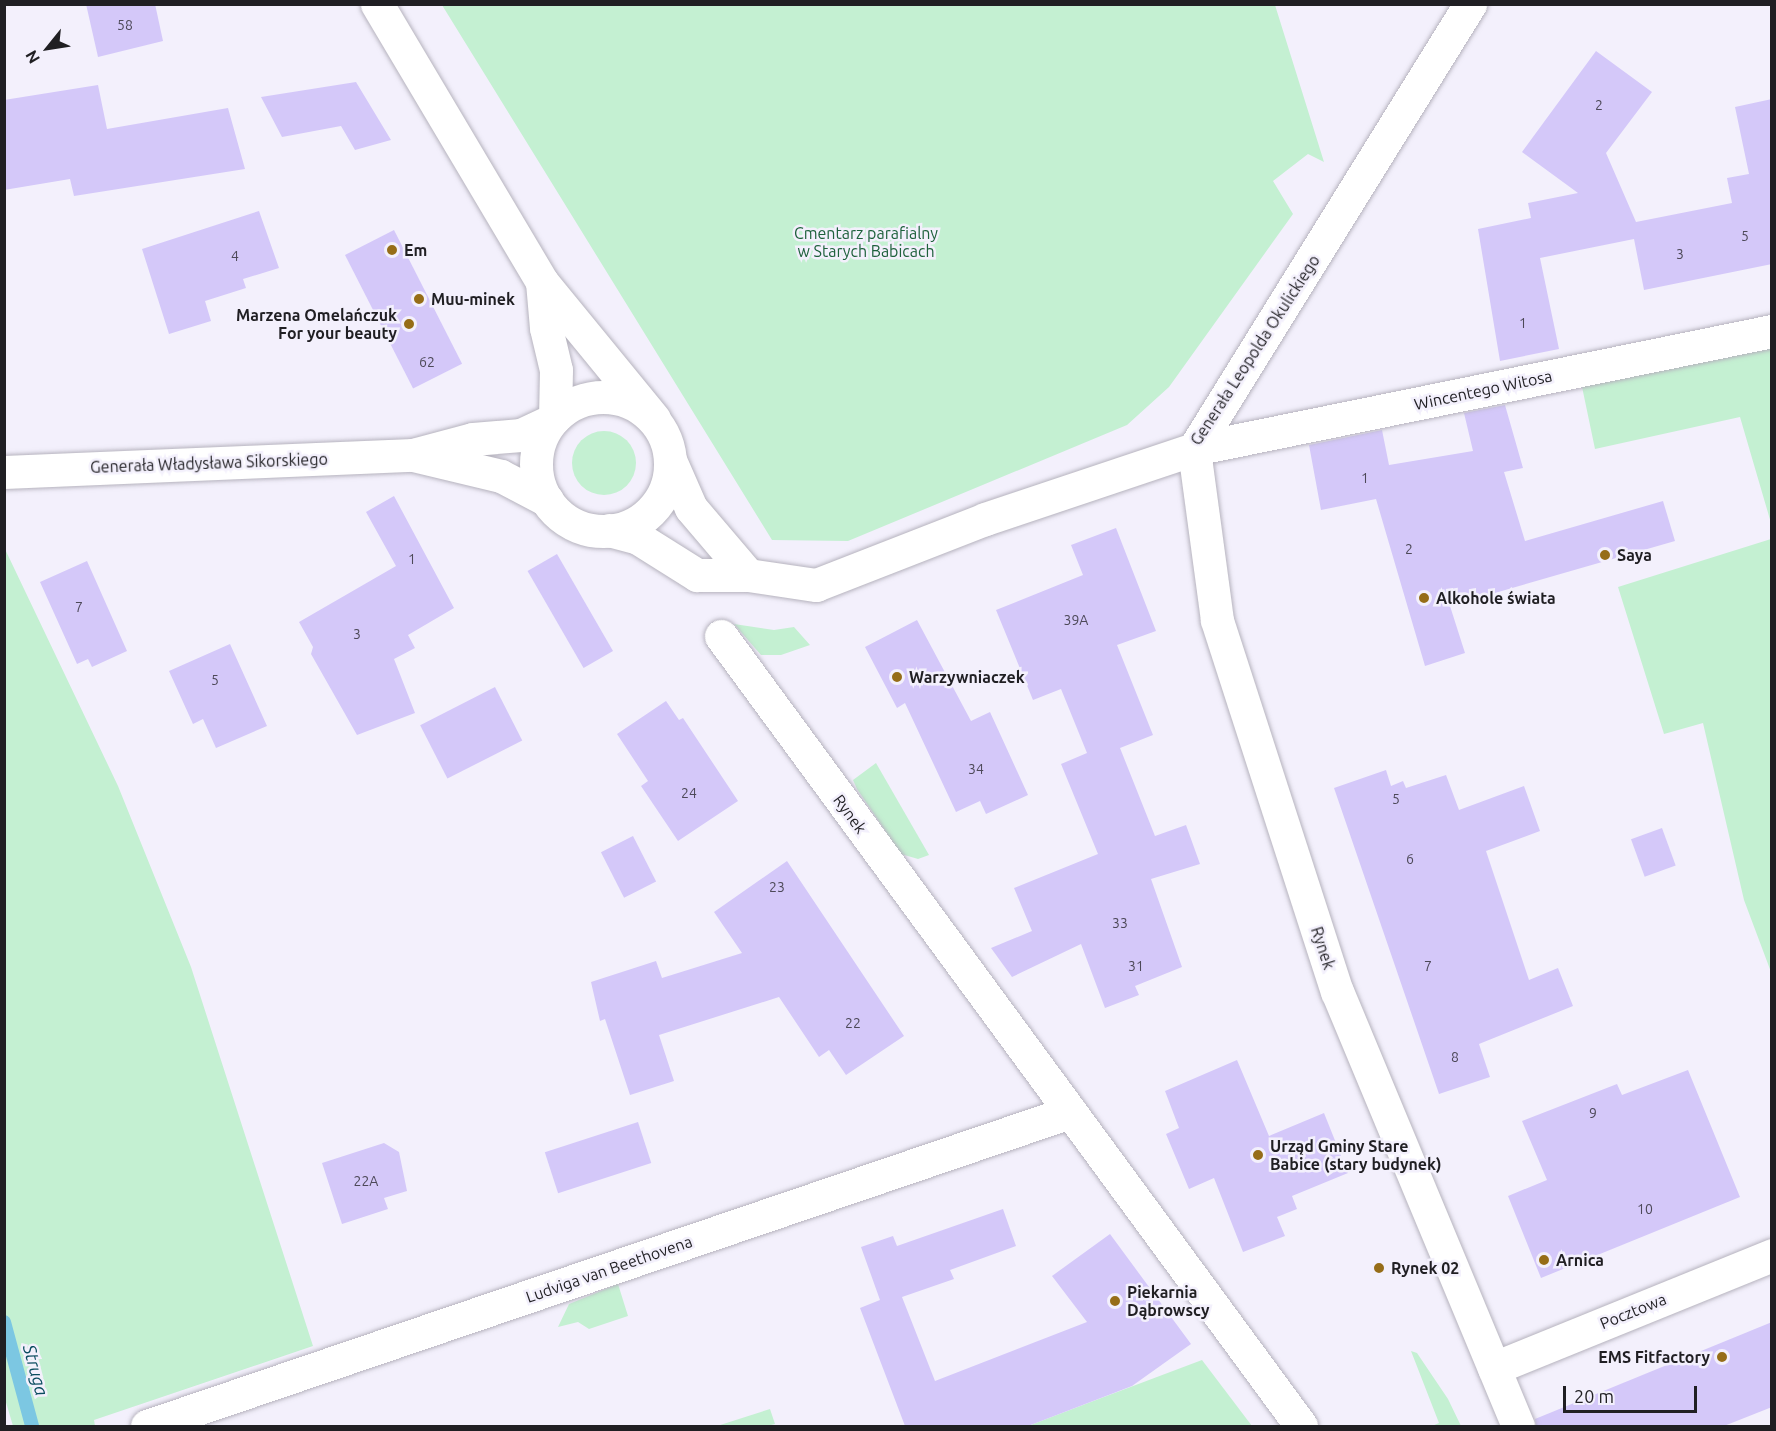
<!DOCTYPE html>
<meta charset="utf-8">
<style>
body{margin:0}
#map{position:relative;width:1776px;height:1431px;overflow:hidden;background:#f3f0fc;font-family:Ubuntu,sans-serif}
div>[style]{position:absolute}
.green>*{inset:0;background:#c4f0d2}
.round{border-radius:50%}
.stream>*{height:14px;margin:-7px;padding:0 7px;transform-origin:7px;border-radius:7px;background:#7cc7e2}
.building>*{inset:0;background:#d4c8f9;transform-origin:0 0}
.roads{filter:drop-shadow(0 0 2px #b6b3be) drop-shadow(0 0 2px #b6b3be)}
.minor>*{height:33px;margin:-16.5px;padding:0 16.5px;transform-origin:16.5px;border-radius:16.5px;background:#fff}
.major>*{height:33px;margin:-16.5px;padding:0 16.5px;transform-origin:16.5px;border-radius:16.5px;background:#fff}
.major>.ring{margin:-16.5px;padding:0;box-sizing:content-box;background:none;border:33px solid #fff;border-radius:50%}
.dots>*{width:16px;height:16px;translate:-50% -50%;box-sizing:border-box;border:3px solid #f3f0fc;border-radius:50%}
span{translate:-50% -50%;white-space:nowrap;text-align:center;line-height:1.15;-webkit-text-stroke:5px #f3f0fc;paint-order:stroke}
.number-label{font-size:14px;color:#4d4958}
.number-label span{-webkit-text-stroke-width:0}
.park-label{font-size:16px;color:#1e613c}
.poi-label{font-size:16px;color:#201f23;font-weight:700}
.left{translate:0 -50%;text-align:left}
.right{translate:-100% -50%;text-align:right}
.street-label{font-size:16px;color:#201f23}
.water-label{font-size:18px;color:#0a4c5f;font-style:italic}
.frame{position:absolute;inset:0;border:6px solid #201f23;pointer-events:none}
.north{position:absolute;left:18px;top:18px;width:60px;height:60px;-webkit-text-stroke:4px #f3f0fc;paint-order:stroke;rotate:240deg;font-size:16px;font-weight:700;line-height:24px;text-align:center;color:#201f23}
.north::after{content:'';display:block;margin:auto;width:21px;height:27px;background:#201f23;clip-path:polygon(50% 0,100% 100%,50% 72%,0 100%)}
.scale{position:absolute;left:1563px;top:1386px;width:134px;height:27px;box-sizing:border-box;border:3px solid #201f23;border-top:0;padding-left:8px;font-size:18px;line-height:21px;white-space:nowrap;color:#201f23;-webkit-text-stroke:4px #f3f0fc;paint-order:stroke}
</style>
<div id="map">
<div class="green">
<i style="clip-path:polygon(442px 5px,1275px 5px,1324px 162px,1308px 154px,1273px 181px,1293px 214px,1169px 387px,1127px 425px,848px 541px,772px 540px)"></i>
<i style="clip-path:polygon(1771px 343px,1771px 523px,1740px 417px,1595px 449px,1581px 382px)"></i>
<i class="round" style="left:572px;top:431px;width:64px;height:64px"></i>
<i style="clip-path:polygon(1771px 539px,1772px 539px,1771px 972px,1744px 900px,1703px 723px,1664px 734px,1618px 587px)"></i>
<i style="clip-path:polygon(4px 547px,118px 786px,191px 967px,313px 1346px,94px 1420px,95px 1426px,13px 1426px,5px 1399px)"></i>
<i style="clip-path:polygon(734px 624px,774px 630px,794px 627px,810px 645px,781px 655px,761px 655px)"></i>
<i style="clip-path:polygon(876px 763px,929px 855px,918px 859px,901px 854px,857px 789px,853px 780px)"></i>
<i style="clip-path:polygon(618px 1284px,628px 1316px,589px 1329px,578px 1322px,558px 1327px,569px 1304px)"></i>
<i style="clip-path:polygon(1411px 1351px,1417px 1353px,1448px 1399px,1461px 1426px,1432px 1426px,1439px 1423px)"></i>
<i style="clip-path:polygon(1202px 1360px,1252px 1426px,1028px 1426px,1096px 1400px)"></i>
<i style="clip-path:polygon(770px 1409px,775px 1424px,767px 1426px,717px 1426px)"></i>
</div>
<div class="stream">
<i style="left:4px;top:1322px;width:108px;rotate:74.9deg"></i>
</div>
<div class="building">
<i style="clip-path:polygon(86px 4px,155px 4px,163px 41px,98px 57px)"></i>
<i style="clip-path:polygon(1596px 51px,1652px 92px,1606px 153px,1636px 222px,1732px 203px,1727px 178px,1749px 174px,1735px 107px,1772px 99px,1772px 264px,1644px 290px,1634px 239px,1540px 258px,1559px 349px,1500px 361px,1478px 229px,1531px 218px,1528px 203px,1578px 193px,1522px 152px)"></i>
<i style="clip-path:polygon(356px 82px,391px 140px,355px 150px,341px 126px,282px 137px,261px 97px)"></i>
<i style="clip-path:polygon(98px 85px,107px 129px,228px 108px,245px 169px,74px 196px,70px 179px,4px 190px,4px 100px)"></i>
<i style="clip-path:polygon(259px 211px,279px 268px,243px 279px,246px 288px,205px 301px,211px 321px,169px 334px,142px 249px)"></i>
<i style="left:394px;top:230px;width:150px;height:55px;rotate:63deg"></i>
<i style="clip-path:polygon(1505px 405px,1523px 468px,1504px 472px,1525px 541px,1663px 501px,1675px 541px,1450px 606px,1465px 653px,1425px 666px,1376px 499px,1321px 510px,1309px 445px,1382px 430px,1389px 465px,1473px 451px,1464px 413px)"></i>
<i style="clip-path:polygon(394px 496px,454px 608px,408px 635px,415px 648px,394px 659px,415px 713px,357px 735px,311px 654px,313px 647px,299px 622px,396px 566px,366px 512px)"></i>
<i style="clip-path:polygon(1116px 528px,1156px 631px,1117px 645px,1153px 735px,1120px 748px,1155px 836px,1186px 825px,1200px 864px,1151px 879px,1182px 967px,1135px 986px,1139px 995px,1105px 1008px,1081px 944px,1012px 977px,991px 948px,1032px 931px,1014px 888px,1098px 854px,1061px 764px,1087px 753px,1061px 689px,1033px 700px,996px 610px,1083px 575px,1071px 545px)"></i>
<i style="left:557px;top:554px;width:112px;height:34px;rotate:60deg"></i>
<i style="clip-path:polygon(87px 561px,127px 651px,92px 667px,88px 659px,77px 664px,40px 582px)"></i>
<i style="clip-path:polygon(917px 620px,971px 721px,990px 712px,1028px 795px,986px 814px,980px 801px,956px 812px,905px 703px,897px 708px,865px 647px)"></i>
<i style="clip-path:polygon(230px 644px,267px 726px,216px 748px,203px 719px,193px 724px,169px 671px)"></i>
<i style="left:495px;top:687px;width:60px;height:84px;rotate:63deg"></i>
<i style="clip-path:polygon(666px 701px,679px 720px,683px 718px,738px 801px,678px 841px,641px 786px,648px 781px,617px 734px)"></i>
<i style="clip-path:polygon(1386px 770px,1391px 786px,1403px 781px,1406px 788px,1446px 775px,1459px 810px,1524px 786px,1540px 831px,1486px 851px,1529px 980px,1558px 968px,1573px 1006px,1479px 1044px,1490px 1077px,1439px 1094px,1334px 788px)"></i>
<i style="left:1662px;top:828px;width:40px;height:33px;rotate:70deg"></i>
<i style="left:633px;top:836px;width:51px;height:36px;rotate:63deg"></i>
<i style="clip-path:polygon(787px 861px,904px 1036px,846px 1075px,829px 1050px,819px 1057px,779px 997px,659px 1035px,674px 1081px,630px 1095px,605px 1019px,600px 1021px,591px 982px,656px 961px,662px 978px,742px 953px,714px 912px)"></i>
<i style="clip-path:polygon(1237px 1060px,1269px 1136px,1324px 1113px,1348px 1173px,1292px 1196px,1297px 1209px,1277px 1217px,1285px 1236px,1243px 1252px,1214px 1178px,1189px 1189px,1166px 1134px,1179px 1128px,1165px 1091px)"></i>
<i style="clip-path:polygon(1688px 1070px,1740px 1197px,1541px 1278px,1508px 1196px,1547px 1180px,1522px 1121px,1617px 1084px,1622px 1095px)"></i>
<i style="left:638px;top:1122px;width:43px;height:98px;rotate:72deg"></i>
<i style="clip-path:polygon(384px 1143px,399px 1152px,407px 1191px,384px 1198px,388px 1209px,342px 1224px,322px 1163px)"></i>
<i style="clip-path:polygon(1003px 1209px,1016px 1246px,950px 1270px,954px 1279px,902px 1297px,935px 1381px,1087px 1322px,1052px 1276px,1110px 1234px,1191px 1344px,1132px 1386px,1028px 1426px,905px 1426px,860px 1308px,880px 1300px,861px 1247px,893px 1236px,897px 1246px)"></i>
<i style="clip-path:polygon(1772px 1322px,1772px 1407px,1724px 1426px,1536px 1426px,1535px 1419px)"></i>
</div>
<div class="roads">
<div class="minor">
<i style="left:377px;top:4px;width:323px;rotate:59.3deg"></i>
<i style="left:542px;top:282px;width:177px;rotate:50.7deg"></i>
<i style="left:542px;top:282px;width:46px;rotate:85deg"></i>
<i style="left:546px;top:328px;width:43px;rotate:76.6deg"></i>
<i style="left:556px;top:370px;width:47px;rotate:91.2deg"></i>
<i style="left:721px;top:636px;width:980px;rotate:53.71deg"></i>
<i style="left:1494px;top:1368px;width:300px;rotate:-22.1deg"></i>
<i style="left:147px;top:1426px;width:975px;rotate:-18.79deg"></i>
<i style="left:1518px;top:1426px;width:470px;rotate:-112.6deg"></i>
<i style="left:1337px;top:992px;width:391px;rotate:-107.9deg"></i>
<i style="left:1217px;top:620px;width:173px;rotate:-97.7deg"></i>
<i style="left:1194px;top:449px;width:590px;rotate:-11.54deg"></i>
</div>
<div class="major">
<i class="ring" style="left:536px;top:397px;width:101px;height:101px"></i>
<i style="left:413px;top:455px;width:90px;rotate:13.4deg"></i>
<i style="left:501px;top:476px;width:52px;rotate:27.6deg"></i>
<i style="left:670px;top:460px;width:52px;rotate:66.4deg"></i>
<i style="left:691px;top:508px;width:88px;rotate:49.6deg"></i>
<i style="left:4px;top:472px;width:409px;rotate:-2.4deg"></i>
<i style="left:413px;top:455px;width:62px;rotate:-14.9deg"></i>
<i style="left:473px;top:439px;width:48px;rotate:-4.8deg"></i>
<i style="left:521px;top:435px;width:33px;rotate:-25deg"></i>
<i style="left:609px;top:530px;width:30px;rotate:15deg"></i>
<i style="left:638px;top:538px;width:70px;rotate:32.1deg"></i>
<i style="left:697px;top:575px;width:51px"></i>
<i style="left:748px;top:575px;width:69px;rotate:8.4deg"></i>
<i style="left:816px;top:585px;width:181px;rotate:-21.3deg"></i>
<i style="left:985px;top:519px;width:220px;rotate:-18.5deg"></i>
<i style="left:1194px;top:449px;width:524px;rotate:-58.19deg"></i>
</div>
</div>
<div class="dots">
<i style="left:392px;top:250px;background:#966d18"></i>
<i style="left:419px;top:299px;background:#966d18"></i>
<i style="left:409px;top:324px;background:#966d18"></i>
<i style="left:1605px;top:555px;background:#966d18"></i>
<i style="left:1424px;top:598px;background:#966d18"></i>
<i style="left:897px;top:677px;background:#966d18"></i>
<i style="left:1258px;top:1155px;background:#966d18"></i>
<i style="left:1544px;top:1260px;background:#966d18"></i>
<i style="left:1379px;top:1268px;background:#966d18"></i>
<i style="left:1115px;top:1301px;background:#966d18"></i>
<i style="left:1722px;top:1357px;background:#966d18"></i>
</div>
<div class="number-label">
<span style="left:125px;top:25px">58</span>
<span style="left:1599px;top:105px">2</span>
<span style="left:1745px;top:236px">5</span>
<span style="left:1680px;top:254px">3</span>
<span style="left:235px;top:256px">4</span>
<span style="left:1523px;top:323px">1</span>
<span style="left:427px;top:362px">62</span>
<span style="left:1365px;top:478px">1</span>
<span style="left:1409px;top:549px">2</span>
<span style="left:412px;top:559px">1</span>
<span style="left:79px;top:607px">7</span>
<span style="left:1076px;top:620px">39A</span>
<span style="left:357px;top:634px">3</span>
<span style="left:215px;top:680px">5</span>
<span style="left:976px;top:769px">34</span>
<span style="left:689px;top:793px">24</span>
<span style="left:1396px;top:799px">5</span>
<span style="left:1410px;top:859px">6</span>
<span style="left:777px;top:887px">23</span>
<span style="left:1120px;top:923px">33</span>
<span style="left:1136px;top:966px">31</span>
<span style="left:1428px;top:966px">7</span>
<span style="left:853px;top:1023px">22</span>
<span style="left:1455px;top:1057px">8</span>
<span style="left:1593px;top:1113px">9</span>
<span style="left:366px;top:1181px">22A</span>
<span style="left:1645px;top:1209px">10</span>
</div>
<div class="park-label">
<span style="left:866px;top:242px">Cmentarz parafialny<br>w Starych Babicach</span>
</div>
<div class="poi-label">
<span class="left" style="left:404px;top:250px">Em</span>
<span class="left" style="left:431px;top:299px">Muu-minek</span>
<span class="right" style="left:397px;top:324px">Marzena Omelańczuk<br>For your beauty</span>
<span class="left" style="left:1617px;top:555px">Saya</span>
<span class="left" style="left:1436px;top:598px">Alkohole świata</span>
<span class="left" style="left:909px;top:677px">Warzywniaczek</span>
<span class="left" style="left:1270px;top:1155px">Urząd Gminy Stare<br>Babice (stary budynek)</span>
<span class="left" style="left:1556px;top:1260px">Arnica</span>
<span class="left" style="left:1391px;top:1268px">Rynek 02</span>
<span class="left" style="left:1127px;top:1301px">Piekarnia<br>Dąbrowscy</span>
<span class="right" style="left:1710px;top:1357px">EMS Fitfactory</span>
</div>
<div class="street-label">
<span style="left:1255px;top:350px;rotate:-57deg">Generała Leopolda Okulickiego</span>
<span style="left:1483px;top:390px;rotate:-12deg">Wincentego Witosa</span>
<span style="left:209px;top:463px;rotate:-2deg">Generała Władysława Sikorskiego</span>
<span style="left:850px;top:814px;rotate:54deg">Rynek</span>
<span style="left:1323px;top:948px;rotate:72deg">Rynek</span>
<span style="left:609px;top:1269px;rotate:-19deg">Ludviga van Beethovena</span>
<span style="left:1633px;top:1311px;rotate:-22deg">Pocztowa</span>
</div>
<div class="water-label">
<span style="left:36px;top:1370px;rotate:75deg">Struga</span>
</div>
<div class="frame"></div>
<div class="north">N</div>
<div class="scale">20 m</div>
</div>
